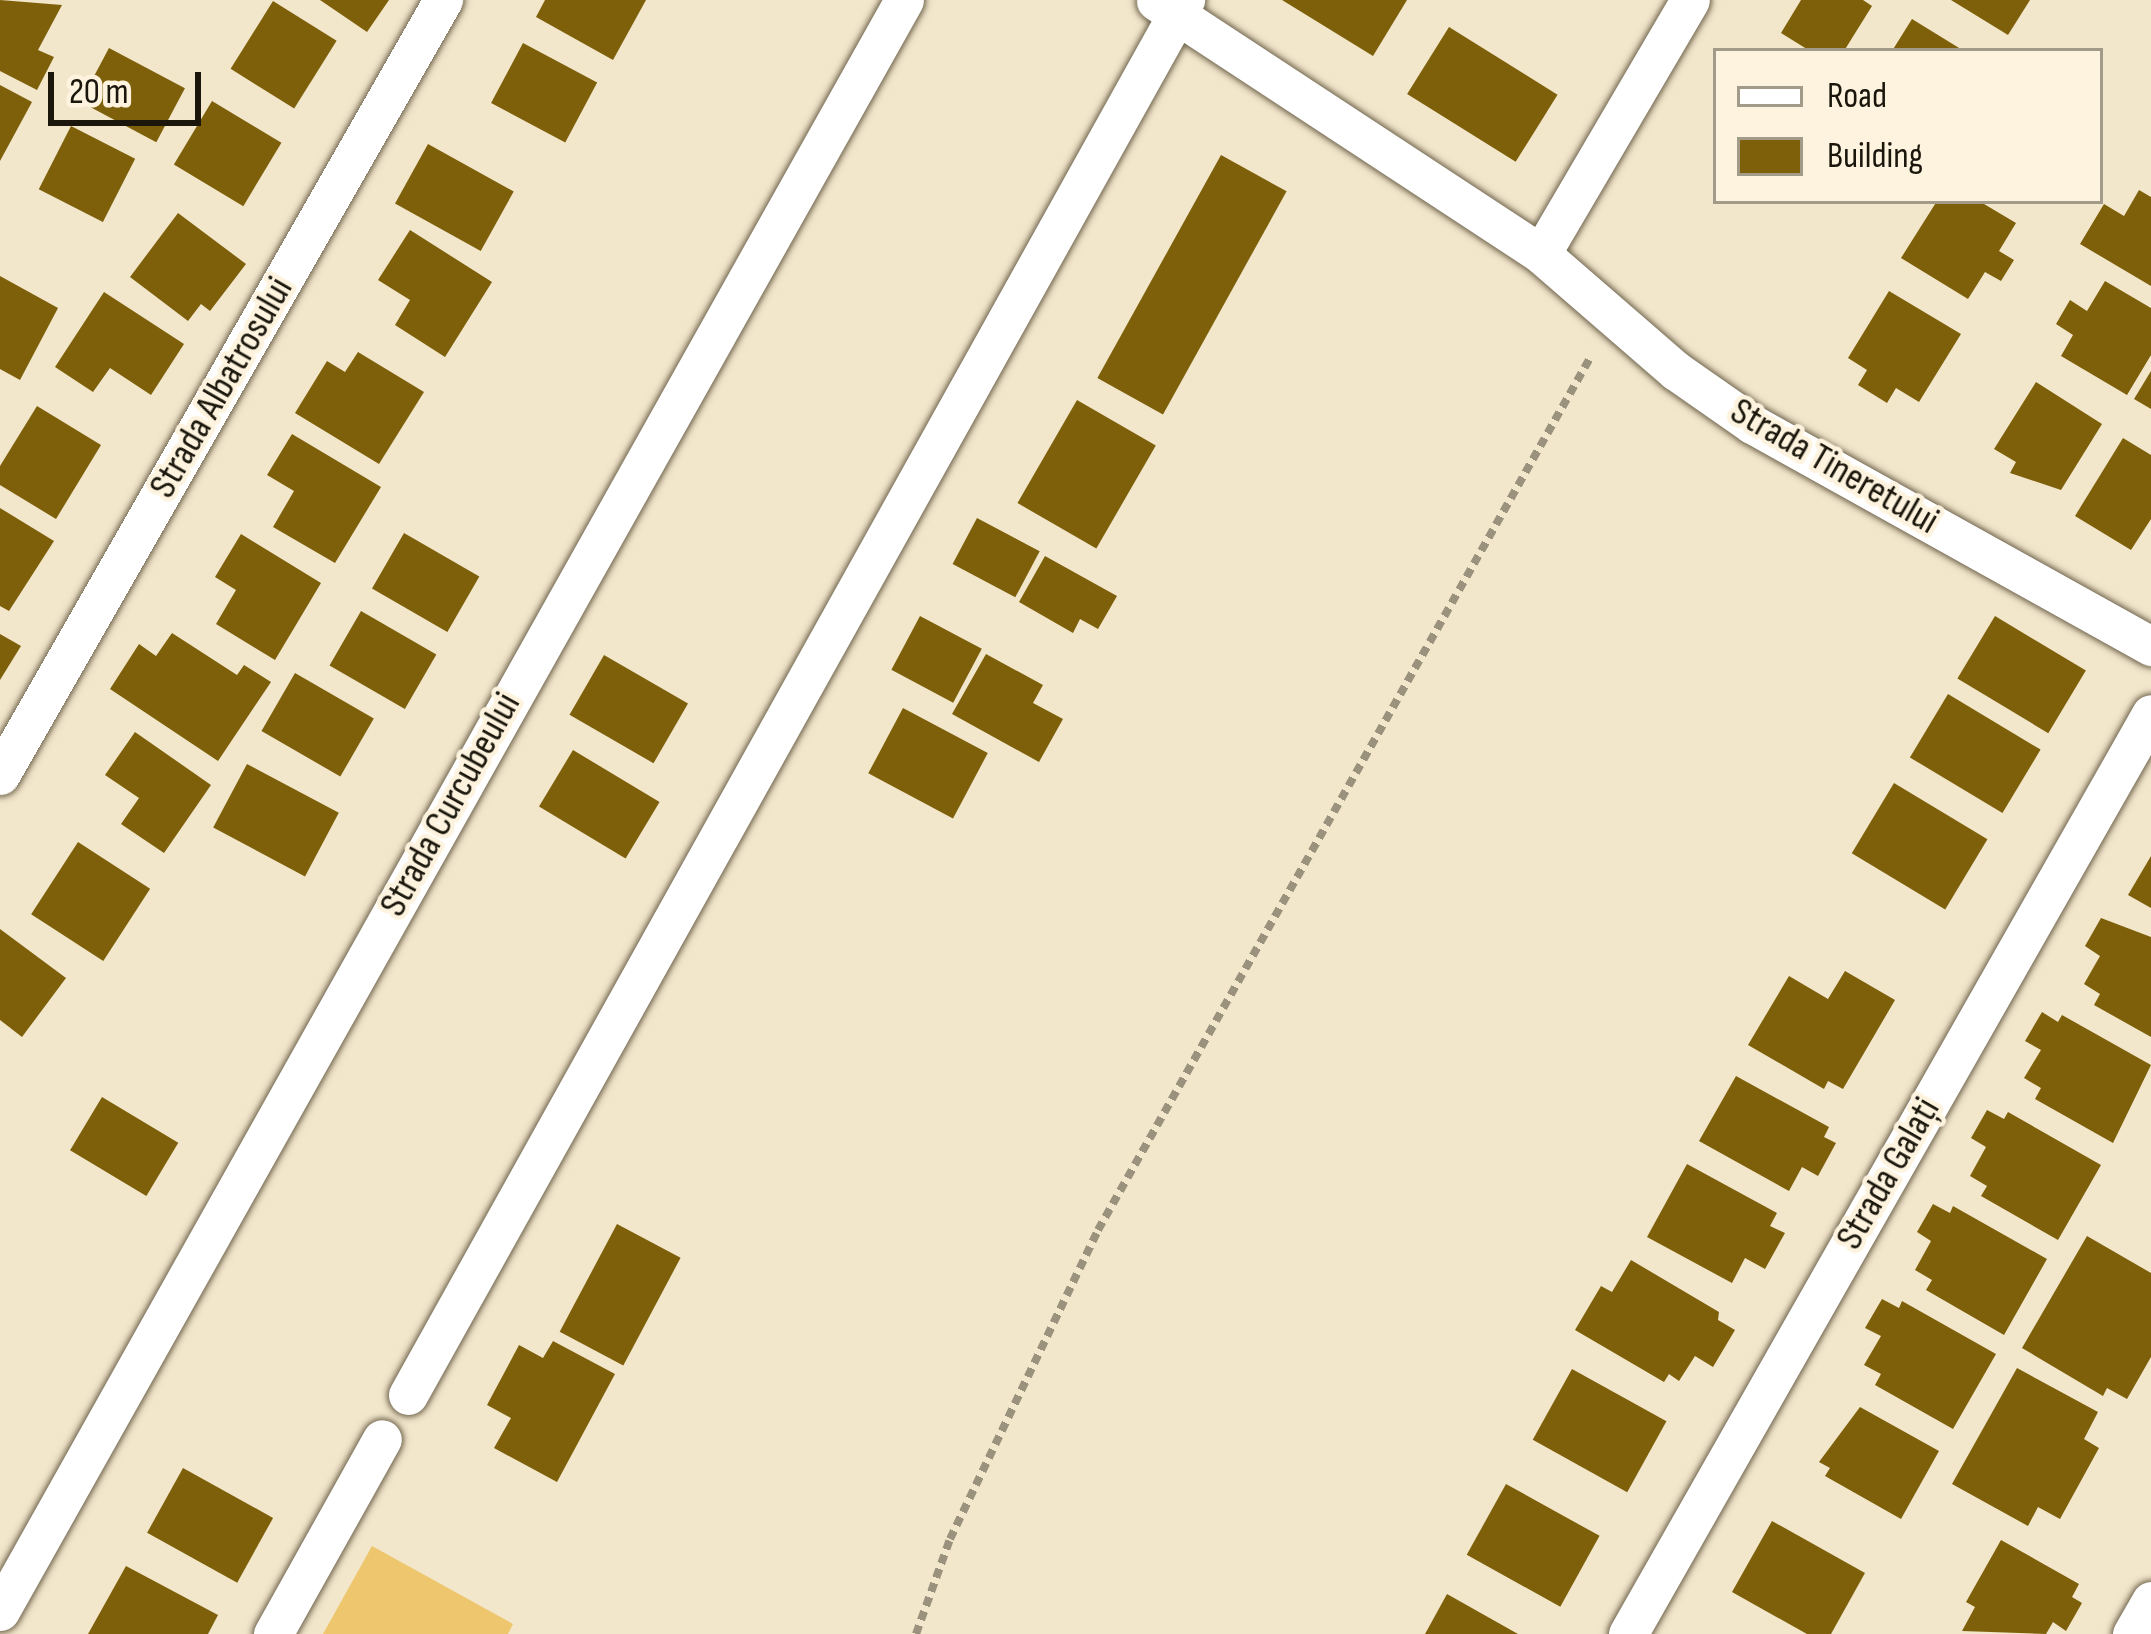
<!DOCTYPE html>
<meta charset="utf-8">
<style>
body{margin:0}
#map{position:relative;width:2151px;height:1634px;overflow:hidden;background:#f2e6cb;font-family:"Sofia Sans Condensed",sans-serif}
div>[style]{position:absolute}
.green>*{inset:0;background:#eec66d}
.building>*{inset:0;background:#7e600b;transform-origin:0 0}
.path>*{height:8px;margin-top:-4px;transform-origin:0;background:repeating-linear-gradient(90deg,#9a927d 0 9px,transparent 0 15px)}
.roads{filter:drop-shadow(0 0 3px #70654e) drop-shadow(0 0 3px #70654e)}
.street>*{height:39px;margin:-19.5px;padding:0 19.5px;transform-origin:19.5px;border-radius:19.5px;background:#fff}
span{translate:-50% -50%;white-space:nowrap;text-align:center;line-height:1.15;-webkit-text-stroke:9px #fdf3de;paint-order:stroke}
.street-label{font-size:39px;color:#1a160c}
.legend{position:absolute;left:1713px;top:48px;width:390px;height:156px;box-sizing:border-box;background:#fdf3de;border:3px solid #a29b8a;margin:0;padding:15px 21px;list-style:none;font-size:36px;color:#1a160c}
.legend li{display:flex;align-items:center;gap:24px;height:60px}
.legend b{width:60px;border:3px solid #a29b8a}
.scale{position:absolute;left:48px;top:72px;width:153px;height:54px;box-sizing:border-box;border:6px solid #1a160c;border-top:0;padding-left:15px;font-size:36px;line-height:42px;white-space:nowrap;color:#1a160c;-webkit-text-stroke:9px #fdf3de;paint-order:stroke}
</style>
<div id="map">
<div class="green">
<i style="clip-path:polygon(372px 1546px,513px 1624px,508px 1634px,323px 1634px)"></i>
</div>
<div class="building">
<i style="clip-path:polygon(0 0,62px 5px,38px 50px,54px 57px,37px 90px,0 71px)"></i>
<i style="clip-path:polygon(320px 0,389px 0,367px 32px)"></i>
<i style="clip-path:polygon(545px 0,646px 0,613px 60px,536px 17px)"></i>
<i style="clip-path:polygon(1282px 0,1407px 0,1373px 56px)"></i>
<i style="clip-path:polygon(1801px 0,1863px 0,1872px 6px,1844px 51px,1810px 51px,1781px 33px)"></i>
<i style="clip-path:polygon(1951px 0,2030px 0,2008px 35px)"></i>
<i style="left:273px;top:1px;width:75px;height:80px;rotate:32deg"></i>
<i style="clip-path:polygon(1912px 19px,1964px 51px,1892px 51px)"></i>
<i style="left:1449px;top:27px;width:128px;height:79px;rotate:32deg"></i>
<i style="left:523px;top:43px;width:84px;height:68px;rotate:28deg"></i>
<i style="left:109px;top:48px;width:86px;height:61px;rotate:28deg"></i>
<i style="clip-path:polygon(0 85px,32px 102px,0 161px)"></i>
<i style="left:212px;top:101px;width:81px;height:74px;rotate:31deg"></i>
<i style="left:71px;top:126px;width:72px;height:71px;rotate:27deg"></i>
<i style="left:428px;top:144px;width:98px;height:68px;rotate:29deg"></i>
<i style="left:1221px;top:155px;width:75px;height:255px;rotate:29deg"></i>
<i style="clip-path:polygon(2139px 190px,2151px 197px,2151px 286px,2080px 244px,2104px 204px,2124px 216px)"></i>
<i style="clip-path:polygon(1937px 201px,1979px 201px,2016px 223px,1999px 251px,2014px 260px,2001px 281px,1985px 272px,1968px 299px,1901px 258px)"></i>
<i style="clip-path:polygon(178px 213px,246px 264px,210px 311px,201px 304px,188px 321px,130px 277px)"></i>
<i style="clip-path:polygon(410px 230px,492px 282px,445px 357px,395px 325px,410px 300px,378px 280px)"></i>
<i style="clip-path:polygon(0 276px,58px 308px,20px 380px,0 369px)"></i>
<i style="clip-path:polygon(2105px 281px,2151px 308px,2151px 355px,2127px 395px,2061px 356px,2073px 335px,2056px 324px,2070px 300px,2087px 311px)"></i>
<i style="clip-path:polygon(1889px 291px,1961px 334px,1919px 402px,1896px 388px,1887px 403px,1858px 385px,1867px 370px,1848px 358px)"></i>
<i style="clip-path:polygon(104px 292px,184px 344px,151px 395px,110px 368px,93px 392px,55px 367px)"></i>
<i style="clip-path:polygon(358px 352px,424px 392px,379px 464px,295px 413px,327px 361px,345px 372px)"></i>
<i style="clip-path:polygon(2151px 371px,2151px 409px,2134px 399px)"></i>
<i style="clip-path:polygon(2036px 382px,2102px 424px,2061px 490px,2010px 473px,2016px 462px,1994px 449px)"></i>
<i style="left:1077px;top:400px;width:91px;height:119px;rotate:30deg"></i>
<i style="clip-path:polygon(37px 406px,101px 445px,56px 519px,0 485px,0 466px)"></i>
<i style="clip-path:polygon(292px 434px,381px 487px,335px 563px,273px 527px,294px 491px,267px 475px)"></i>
<i style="clip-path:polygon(2123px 438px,2151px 455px,2151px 519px,2131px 550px,2075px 516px)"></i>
<i style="clip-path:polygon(0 508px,54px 541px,9px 611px,0 606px)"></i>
<i style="left:977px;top:518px;width:71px;height:52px;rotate:28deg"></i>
<i style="left:404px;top:533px;width:87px;height:64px;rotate:30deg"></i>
<i style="clip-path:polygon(241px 534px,321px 583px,275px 660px,216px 624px,236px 590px,215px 577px)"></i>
<i style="clip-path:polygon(1045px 556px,1117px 596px,1098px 629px,1080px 619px,1073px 633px,1019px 602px)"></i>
<i style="left:361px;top:611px;width:87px;height:63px;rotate:30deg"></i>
<i style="left:920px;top:616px;width:70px;height:61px;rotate:28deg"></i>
<i style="left:1995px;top:616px;width:106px;height:73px;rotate:31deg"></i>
<i style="clip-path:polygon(172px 633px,237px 675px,244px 665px,271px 682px,218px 761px,110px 689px,139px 644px,156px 656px)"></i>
<i style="clip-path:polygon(0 634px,21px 646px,0 680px)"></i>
<i style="clip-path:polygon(986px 654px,1043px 685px,1033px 703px,1063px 719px,1039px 762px,952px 714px)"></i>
<i style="left:604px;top:655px;width:97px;height:69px;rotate:30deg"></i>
<i style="left:295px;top:673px;width:91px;height:67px;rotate:30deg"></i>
<i style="left:1948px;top:694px;width:108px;height:74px;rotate:31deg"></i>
<i style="left:903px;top:708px;width:96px;height:74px;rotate:28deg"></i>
<i style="clip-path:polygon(135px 732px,211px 785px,164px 853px,121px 824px,139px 798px,105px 775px)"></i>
<i style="left:573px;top:750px;width:101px;height:66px;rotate:31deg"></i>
<i style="left:247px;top:764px;width:104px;height:72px;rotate:28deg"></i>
<i style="left:1894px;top:783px;width:109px;height:82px;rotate:31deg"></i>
<i style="left:78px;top:842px;width:86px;height:86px;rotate:33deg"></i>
<i style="clip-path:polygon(2151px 856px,2151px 908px,2128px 895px)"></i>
<i style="clip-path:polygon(2101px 918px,2151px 937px,2151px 1037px,2094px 1005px,2100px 994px,2084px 984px,2100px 956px,2085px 946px)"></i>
<i style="clip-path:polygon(0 929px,66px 978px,22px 1037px,0 1020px)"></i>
<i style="clip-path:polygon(1845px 971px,1895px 1000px,1843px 1089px,1828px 1081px,1824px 1089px,1748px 1045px,1789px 976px,1828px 999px)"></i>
<i style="clip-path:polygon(2042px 1012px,2058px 1022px,2062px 1015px,2151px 1065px,2113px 1143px,2035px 1099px,2041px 1088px,2024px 1078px,2041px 1050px,2025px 1041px)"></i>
<i style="clip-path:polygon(1736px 1076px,1829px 1127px,1824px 1137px,1836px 1143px,1818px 1176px,1802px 1167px,1789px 1191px,1699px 1141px)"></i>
<i style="left:102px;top:1097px;width:89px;height:62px;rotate:31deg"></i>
<i style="clip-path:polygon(1987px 1110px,2004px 1119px,2008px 1112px,2101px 1165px,2058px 1240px,1981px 1196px,1987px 1186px,1970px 1176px,1986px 1147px,1971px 1138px)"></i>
<i style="clip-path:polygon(1687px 1164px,1777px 1213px,1770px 1226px,1785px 1233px,1765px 1269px,1745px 1258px,1732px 1283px,1647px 1237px)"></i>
<i style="clip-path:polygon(1933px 1204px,1950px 1213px,1953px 1206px,2047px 1259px,2004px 1335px,1926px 1290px,1932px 1280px,1915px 1270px,1931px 1241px,1917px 1232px)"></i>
<i style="left:617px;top:1224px;width:72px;height:122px;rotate:28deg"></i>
<i style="clip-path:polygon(2087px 1236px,2151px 1273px,2151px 1357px,2127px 1399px,2107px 1388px,2103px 1396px,2022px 1348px)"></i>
<i style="clip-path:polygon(1631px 1260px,1719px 1312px,1718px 1320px,1735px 1330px,1713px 1367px,1695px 1356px,1679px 1381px,1669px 1374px,1664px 1382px,1575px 1330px,1601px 1286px,1612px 1292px)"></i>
<i style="clip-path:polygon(1882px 1299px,1899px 1308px,1902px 1301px,1996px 1354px,1953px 1429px,1875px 1385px,1881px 1374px,1864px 1365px,1881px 1336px,1865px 1328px)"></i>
<i style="clip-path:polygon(553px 1341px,615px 1374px,557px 1482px,494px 1448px,511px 1418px,487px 1405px,519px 1345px,543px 1358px)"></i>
<i style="clip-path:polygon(2017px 1368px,2098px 1412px,2084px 1439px,2099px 1448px,2060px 1519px,2038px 1507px,2028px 1526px,1952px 1484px)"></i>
<i style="left:1572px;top:1369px;width:108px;height:81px;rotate:29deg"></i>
<i style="clip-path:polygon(1860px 1407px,1939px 1451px,1901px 1519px,1825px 1476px,1830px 1468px,1819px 1462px)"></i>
<i style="left:183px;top:1468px;width:103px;height:74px;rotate:29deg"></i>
<i style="left:1506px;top:1484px;width:107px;height:81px;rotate:29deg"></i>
<i style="clip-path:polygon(1772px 1521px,1865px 1573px,1831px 1634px,1807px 1634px,1732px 1592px)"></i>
<i style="clip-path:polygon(2001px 1540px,2079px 1584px,2072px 1597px,2082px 1603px,2066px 1631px,2053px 1622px,2046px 1634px,1962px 1631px,1975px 1607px,1966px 1602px)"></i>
<i style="clip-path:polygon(126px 1566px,218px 1615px,208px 1634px,88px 1634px)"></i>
<i style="clip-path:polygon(1447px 1594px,1518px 1634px,1425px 1634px)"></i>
</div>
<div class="path">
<i style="left:916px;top:1634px;width:101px;rotate:-70.3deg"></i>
<i style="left:950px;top:1539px;width:343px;rotate:-64.4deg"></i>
<i style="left:1098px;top:1230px;width:1003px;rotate:-60.57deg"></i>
</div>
<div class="roads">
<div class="street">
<i style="left:1156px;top:1px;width:461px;rotate:33.3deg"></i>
<i style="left:1541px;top:254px;width:179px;rotate:40.9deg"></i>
<i style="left:1676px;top:371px;width:93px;rotate:34.9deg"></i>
<i style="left:1752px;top:424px;width:457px;rotate:29.1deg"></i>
<i style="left:1541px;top:254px;width:294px;rotate:-59.6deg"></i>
<i style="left:0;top:775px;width:893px;rotate:-60.25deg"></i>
<i style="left:408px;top:1395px;width:1597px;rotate:-60.88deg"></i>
<i style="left:0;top:1611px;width:1847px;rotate:-60.7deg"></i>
<i style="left:273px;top:1634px;width:223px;rotate:-60.8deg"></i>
<i style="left:1628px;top:1634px;width:1058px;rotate:-60.38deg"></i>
<i style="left:2132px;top:1634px;width:38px;rotate:-60deg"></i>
</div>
</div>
<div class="street-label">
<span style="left:222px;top:388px;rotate:-60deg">Strada Albatrosului</span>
<span style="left:1834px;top:467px;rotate:30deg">Strada Tineretului</span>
<span style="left:451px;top:805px;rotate:-61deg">Strada Curcubeului</span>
<span style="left:1889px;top:1174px;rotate:-60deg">Strada Galați</span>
</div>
<ul class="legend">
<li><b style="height:15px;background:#fff"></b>Road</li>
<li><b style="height:33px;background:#7e600b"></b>Building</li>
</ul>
<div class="scale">20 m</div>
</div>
